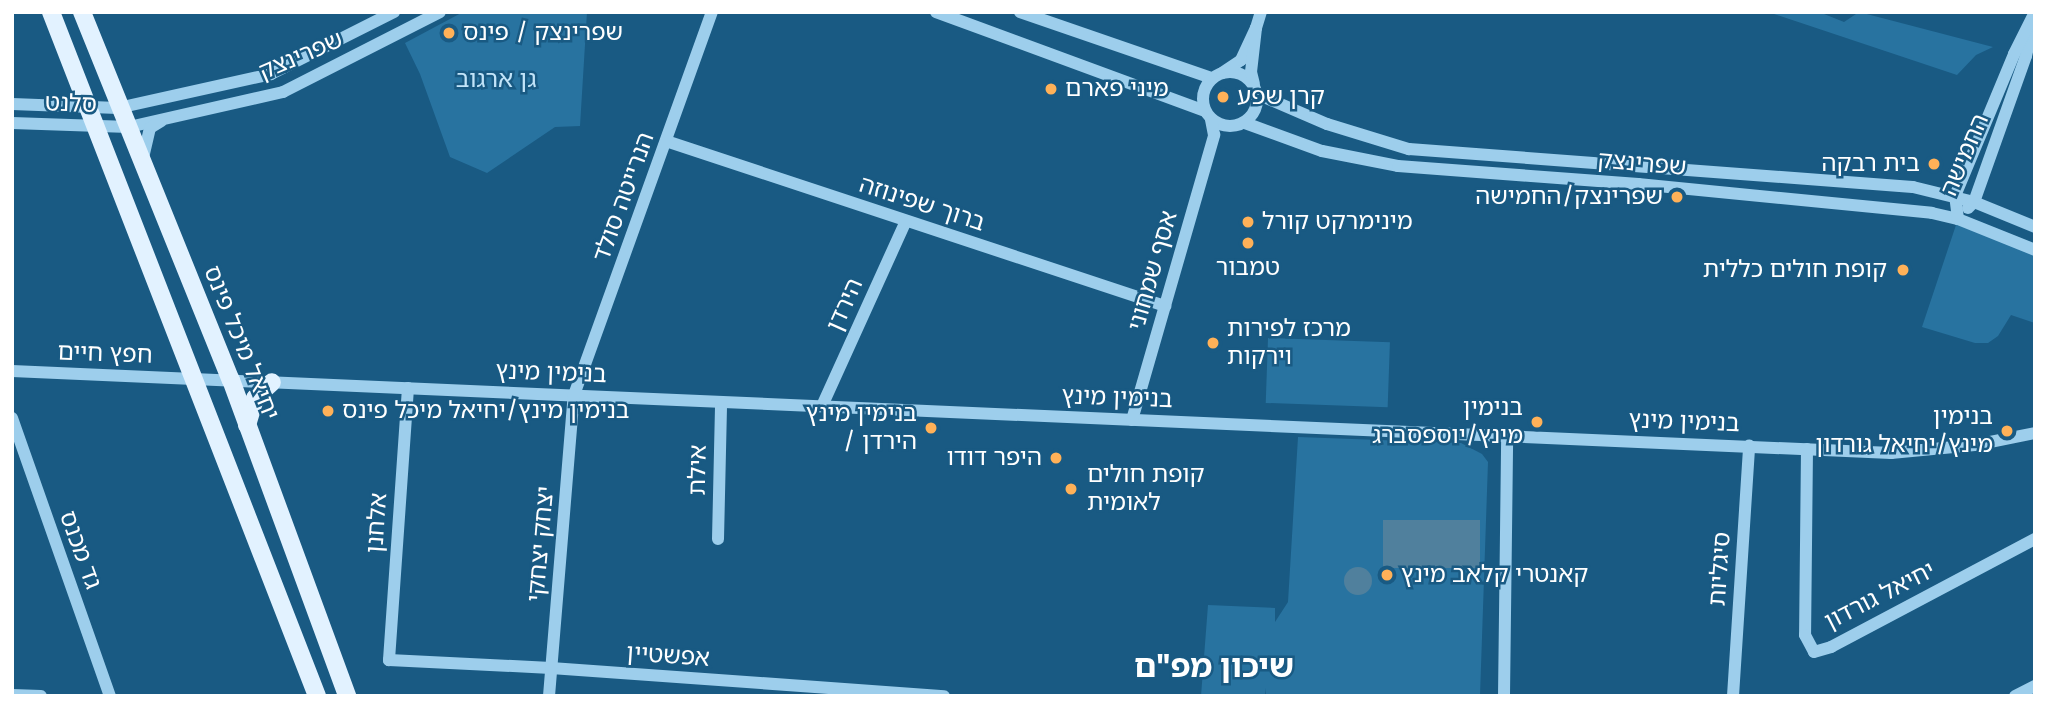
<!DOCTYPE html>
<meta charset="utf-8">
<style>
body{margin:0}
#map{position:relative;width:2047px;height:708px;overflow:hidden;background:#195a83;font-family:"Fira Sans","Noto Sans Hebrew",sans-serif}
div>[style]{position:absolute}
.green>*{inset:0;background:#2873a0;transform-origin:0 0}
.water>*{inset:0;background:#50809d;transform-origin:0 0}
.round{border-radius:50%}
.minor>*{height:12px;margin:-6px;padding:0 6px;transform-origin:6px;border-radius:6px;background:#9dceec}
.minor>.ring{margin:-6px;padding:0;box-sizing:content-box;background:none;border:12px solid #9dceec;border-radius:50%}
.major>*{height:18px;margin:-9px;padding:0 9px;transform-origin:9px;border-radius:9px;background:#e2f2ff}
.dots>*{width:19px;height:19px;translate:-50% -50%;box-sizing:border-box;border:4px solid #195a83;border-radius:50%}
span{translate:-50% -50%;white-space:nowrap;text-align:center;line-height:1.15;-webkit-text-stroke:5px #195a83;paint-order:stroke}
.poi-label{font-size:24px;color:#fff}
.left{translate:0 -50%;text-align:left}
.right{translate:-100% -50%;text-align:right}
.street-label{font-size:24px;color:#fff}
.park-label{font-size:24px;color:#c2e4f9}
.district-label{font-size:32px;color:#fff;font-weight:700}
.frame{position:absolute;inset:0;border:14px solid #fff;pointer-events:none}
</style>
<div id="map">
<div class="green">
<i style="clip-path:polygon(463px 12px,587px 12px,580px 126px,555px 127px,487px 173px,450px 157px,420px 74px,405px 43px)"></i>
<i style="clip-path:polygon(1768px 12px,1819px 12px,1844px 22px,1859px 12px,1993px 47px,1976px 55px,1957px 75px)"></i>
<i style="clip-path:polygon(1958px 219px,2035px 250px,2035px 323px,2011px 315px,1998px 336px,1988px 343px,1975px 343px,1922px 327px)"></i>
<i style="left:1268px;top:338px;width:122px;height:65px;rotate:2deg"></i>
<i style="clip-path:polygon(1298px 437px,1461px 443px,1482px 454px,1488px 462px,1480px 696px,1266px 696px,1266px 688px,1265px 696px,1201px 696px,1208px 605px,1275px 608px,1275px 622px,1288px 602px)"></i>
</div>
<div class="water">
<i style="left:1480px;top:520px;width:48px;height:97px;rotate:90deg"></i>
<i class="round" style="left:1344px;top:567px;width:28px;height:28px"></i>
</div>
<div class="minor">
<i style="left:936px;top:12px;width:287px;rotate:20.2deg"></i>
<i style="left:1020px;top:12px;width:203px;rotate:19deg"></i>
<i style="left:1256px;top:28px;width:17px;rotate:-73deg"></i>
<i class="ring" style="left:1203px;top:72px;width:42px;height:42px"></i>
<i style="left:1222px;top:73px;width:23px;rotate:-34deg"></i>
<i style="left:1241px;top:60px;width:35px;rotate:-65deg"></i>
<i style="left:1256px;top:28px;width:44px;rotate:96.5deg"></i>
<i style="left:1251px;top:72px;width:12px;rotate:76deg"></i>
<i style="left:1257px;top:94px;width:76px;rotate:23.2deg"></i>
<i style="left:1327px;top:124px;width:86px;rotate:17deg"></i>
<i style="left:1409px;top:149px;width:505px;rotate:4.31deg"></i>
<i style="left:1913px;top:187px;width:63px;rotate:13.8deg"></i>
<i style="left:1974px;top:202px;width:66px;rotate:22.3deg"></i>
<i style="left:12px;top:104px;width:106px;rotate:2.2deg"></i>
<i style="left:118px;top:108px;width:157px;rotate:-12.5deg"></i>
<i style="left:271px;top:74px;width:138px;rotate:-26.8deg"></i>
<i style="left:12px;top:123px;width:117px;rotate:2deg"></i>
<i style="left:129px;top:127px;width:158px;rotate:-12.8deg"></i>
<i style="left:283px;top:92px;width:176px;rotate:-27deg"></i>
<i style="left:1245px;top:123px;width:82px;rotate:20deg"></i>
<i style="left:1322px;top:151px;width:77px;rotate:11.2deg"></i>
<i style="left:1398px;top:166px;width:241px;rotate:4.3deg"></i>
<i style="left:1638px;top:184px;width:295px;rotate:5.6deg"></i>
<i style="left:1932px;top:213px;width:27px;rotate:13deg"></i>
<i style="left:1958px;top:219px;width:83px;rotate:21.9deg"></i>
<i style="left:666px;top:141px;width:526px;rotate:18.3deg"></i>
<i style="left:143px;top:158px;width:31px;rotate:-77deg"></i>
<i style="left:150px;top:128px;width:13px;rotate:-32deg"></i>
<i style="left:1968px;top:208px;width:8px;rotate:-45deg"></i>
<i style="left:1974px;top:202px;width:155px;rotate:-70.4deg"></i>
<i style="left:2026px;top:56px;width:32px;rotate:-77deg"></i>
<i style="left:1958px;top:219px;width:23px;rotate:-97deg"></i>
<i style="left:1955px;top:196px;width:154px;rotate:-67.4deg"></i>
<i style="left:2014px;top:54px;width:47px;rotate:-63.4deg"></i>
<i style="left:12px;top:371px;width:1881px;rotate:2.5deg"></i>
<i style="left:1891px;top:453px;width:84px;rotate:-5.4deg"></i>
<i style="left:1975px;top:445px;width:61px;rotate:-11.3deg"></i>
<i style="left:408px;top:388px;width:273px;rotate:94deg"></i>
<i style="left:389px;top:660px;width:162px;rotate:2.8deg"></i>
<i style="left:551px;top:668px;width:394px;rotate:4.1deg"></i>
<i style="left:822px;top:406px;width:203px;rotate:-65.6deg"></i>
<i style="left:12px;top:418px;width:295px;rotate:70.6deg"></i>
<i style="left:1132px;top:420px;width:297px;rotate:-73.9deg"></i>
<i style="left:1214px;top:135px;width:16px;rotate:-101deg"></i>
<i style="left:1807px;top:449px;width:186px;rotate:90.6deg"></i>
<i style="left:1805px;top:635px;width:19px;rotate:62deg"></i>
<i style="left:1814px;top:652px;width:18px;rotate:-16deg"></i>
<i style="left:1831px;top:647px;width:231px;rotate:-27.9deg"></i>
<i style="left:718px;top:539px;width:137px;rotate:-88.7deg"></i>
<i style="left:12px;top:695px;width:29px;rotate:2deg"></i>
<i style="left:549px;top:696px;width:302px;rotate:-85.3deg"></i>
<i style="left:574px;top:395px;width:407px;rotate:-70.2deg"></i>
<i style="left:1504px;top:696px;width:260px;rotate:-89.3deg"></i>
<i style="left:1733px;top:696px;width:251px;rotate:-86.3deg"></i>
<i style="left:2015px;top:696px;width:22px;rotate:-27deg"></i>
</div>
<div class="major">
<i style="left:51px;top:12px;width:734px;rotate:68.75deg"></i>
<i style="left:82px;top:12px;width:397px;rotate:68deg"></i>
<i style="left:231px;top:380px;width:337px;rotate:69.8deg"></i>
<i style="left:247px;top:425px;width:28px;rotate:-73deg"></i>
<i style="left:255px;top:398px;width:23px;rotate:-43deg"></i>
</div>
<div class="dots">
<i style="left:449px;top:33px;background:#ffb158"></i>
<i style="left:1051px;top:89px;background:#ffb158"></i>
<i style="left:1223px;top:97px;background:#ffb158"></i>
<i style="left:1934px;top:164px;background:#ffb158"></i>
<i style="left:1677px;top:197px;background:#ffb158"></i>
<i style="left:1248px;top:222px;background:#ffb158"></i>
<i style="left:1248px;top:243px;background:#ffb158"></i>
<i style="left:1903px;top:270px;background:#ffb158"></i>
<i style="left:1213px;top:343px;background:#ffb158"></i>
<i style="left:328px;top:411px;background:#ffb158"></i>
<i style="left:1537px;top:422px;background:#ffb158"></i>
<i style="left:931px;top:428px;background:#ffb158"></i>
<i style="left:2007px;top:431px;background:#ffb158"></i>
<i style="left:1056px;top:458px;background:#ffb158"></i>
<i style="left:1071px;top:489px;background:#ffb158"></i>
<i style="left:1387px;top:575px;background:#ffb158"></i>
</div>
<div class="poi-label">
<span class="left" style="left:463px;top:33px">שפרינצק / פינס</span>
<span class="left" style="left:1065px;top:89px">מיני פארם</span>
<span class="left" style="left:1237px;top:97px">קרן שפע</span>
<span class="right" style="left:1920px;top:164px">בית רבקה</span>
<span class="right" style="left:1663px;top:197px">שפרינצק/החמישה</span>
<span class="left" style="left:1262px;top:222px">מינימרקט קורל</span>
<span style="left:1248px;top:268px">טמבור</span>
<span class="right" style="left:1887px;top:270px">קופת חולים כללית</span>
<span class="left" style="left:1227px;top:343px">מרכז לפירות<br>וירקות</span>
<span class="right" style="left:1523px;top:422px">בנימין<br>מינץ/יוספסברג</span>
<span class="left" style="left:342px;top:411px">בנימין מינץ/יחיאל מיכל פינס</span>
<span class="right" style="left:917px;top:428px">בנימין מינץ<br>/ הירדן</span>
<span class="right" style="left:1993px;top:431px">בנימין<br>מינץ/יחיאל גורדון</span>
<span class="right" style="left:1042px;top:458px">היפר דודו</span>
<span class="left" style="left:1087px;top:489px">קופת חולים<br>לאומית</span>
<span class="left" style="left:1401px;top:575px">קאנטרי קלאב מינץ</span>
</div>
<div class="street-label">
<span style="left:301px;top:56px;rotate:-23deg">שפרינצק</span>
<span style="left:71px;top:104px;rotate:2deg">סלנט</span>
<span style="left:1965px;top:155px;rotate:-67deg">החמישה</span>
<span style="left:1642px;top:164px;rotate:5deg">שפרינצק</span>
<span style="left:624px;top:197px;rotate:-70deg">הנרייטה סולד</span>
<span style="left:922px;top:204px;rotate:18deg">ברוך שפינוזה</span>
<span style="left:1153px;top:271px;rotate:-74deg">אסף שמחוני</span>
<span style="left:845px;top:305px;rotate:-66deg">הירדן</span>
<span style="left:241px;top:343px;rotate:68deg">יחיאל מיכל פינס</span>
<span style="left:105px;top:354px;rotate:2deg">חפץ חיים</span>
<span style="left:551px;top:373px;rotate:2deg">בנימין מינץ</span>
<span style="left:1117px;top:398px;rotate:2deg">בנימין מינץ</span>
<span style="left:1684px;top:422px;rotate:2deg">בנימין מינץ</span>
<span style="left:698px;top:470px;rotate:-89deg">אילת</span>
<span style="left:377px;top:523px;rotate:-86deg">אלחנן</span>
<span style="left:541px;top:544px;rotate:-85deg">יצחק יצחקי</span>
<span style="left:80px;top:550px;rotate:70deg">גד מכנס</span>
<span style="left:1720px;top:569px;rotate:-86deg">סיגליות</span>
<span style="left:1880px;top:596px;rotate:-27deg">יחיאל גורדון</span>
<span style="left:668px;top:656px;rotate:4deg">אפשטיין</span>
</div>
<div class="park-label">
<span style="left:496px;top:80px">גן ארגוב</span>
</div>
<div class="district-label">
<span style="left:1214px;top:666px">שיכון מפ"ם</span>
</div>
<div class="frame"></div>
</div>
